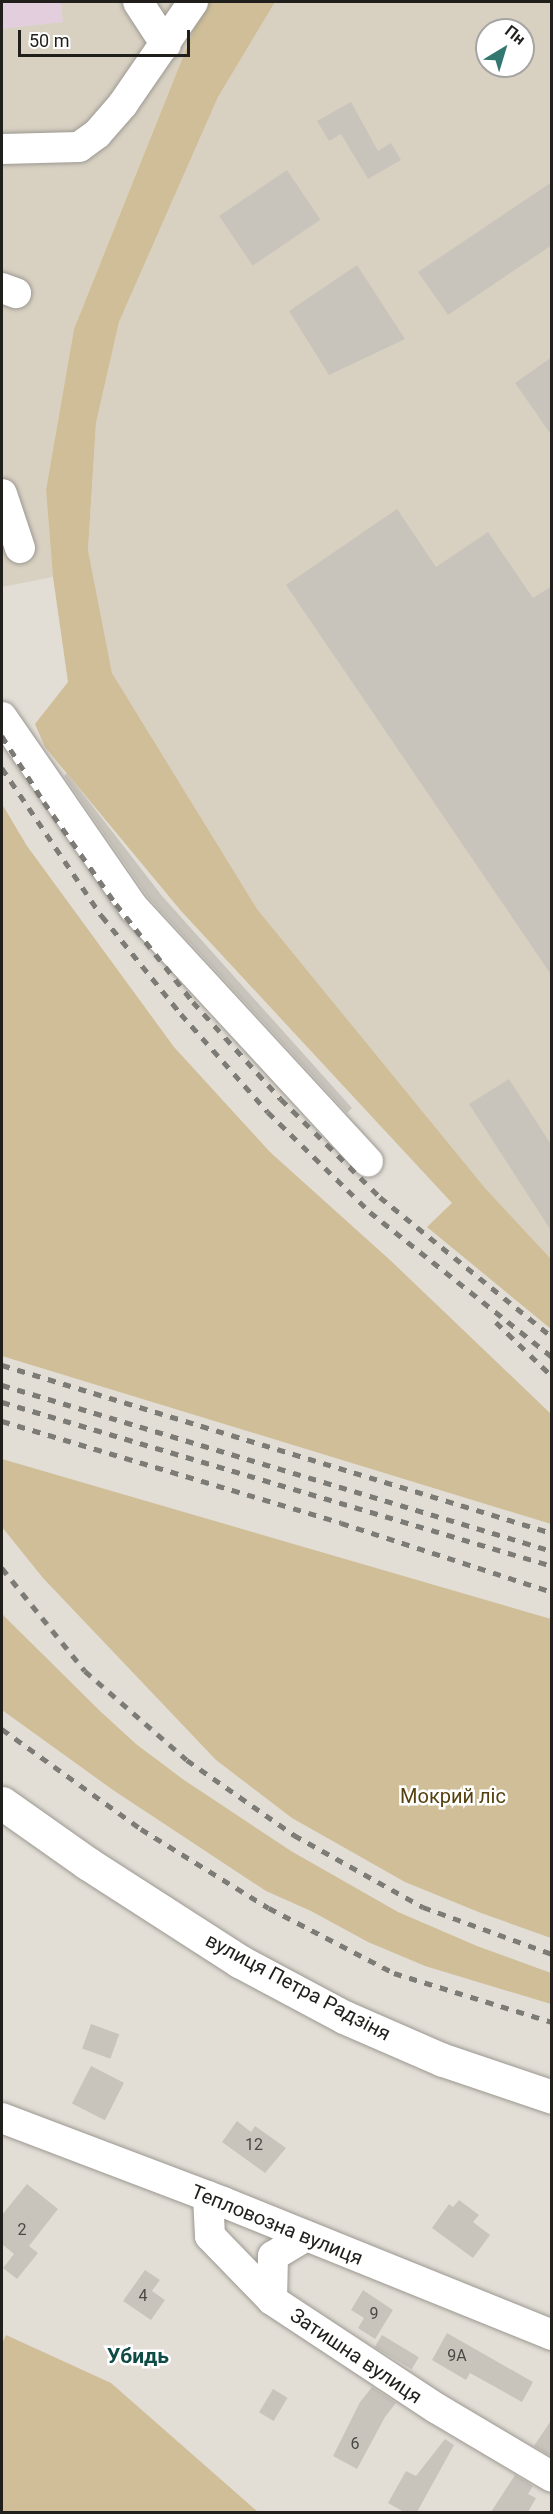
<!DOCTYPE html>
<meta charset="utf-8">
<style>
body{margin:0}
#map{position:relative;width:553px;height:2514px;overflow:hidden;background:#e2ded6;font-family:Roboto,sans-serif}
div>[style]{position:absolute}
.commercial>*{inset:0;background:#e2cedd}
.built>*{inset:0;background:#d8d1c2}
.green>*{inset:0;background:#cfbe97}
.building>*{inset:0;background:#c8c4bc;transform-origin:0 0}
.roads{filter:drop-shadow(0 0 2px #9c9891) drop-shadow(0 0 2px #9c9891)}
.minor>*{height:30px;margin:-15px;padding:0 15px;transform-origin:15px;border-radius:15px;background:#fff}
.major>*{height:33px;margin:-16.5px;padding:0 16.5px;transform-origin:16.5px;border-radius:16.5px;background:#fff}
.rail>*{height:4.5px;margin-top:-2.25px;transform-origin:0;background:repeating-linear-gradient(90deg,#7d7b75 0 8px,transparent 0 16px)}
span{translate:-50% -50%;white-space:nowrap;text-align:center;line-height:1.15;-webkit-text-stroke:5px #fff;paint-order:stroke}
.number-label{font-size:16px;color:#4a4844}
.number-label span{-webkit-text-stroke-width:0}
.park-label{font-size:20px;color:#55410e}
.street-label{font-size:20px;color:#201f1c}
.neighbourhood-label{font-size:21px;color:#0f4c45;font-weight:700}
.frame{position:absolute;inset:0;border:3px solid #201f1c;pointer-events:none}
.north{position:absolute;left:475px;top:18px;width:60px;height:60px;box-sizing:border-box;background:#fff;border:2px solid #a6a5a4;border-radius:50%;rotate:38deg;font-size:16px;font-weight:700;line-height:24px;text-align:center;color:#201f1c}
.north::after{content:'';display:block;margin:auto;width:21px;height:27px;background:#327870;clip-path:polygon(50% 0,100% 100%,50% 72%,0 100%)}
.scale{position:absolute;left:18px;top:30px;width:172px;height:27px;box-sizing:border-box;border:3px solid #201f1c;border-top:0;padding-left:8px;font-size:18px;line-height:21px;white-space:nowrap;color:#201f1c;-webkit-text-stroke:4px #fff;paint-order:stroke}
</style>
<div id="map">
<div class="commercial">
<i style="clip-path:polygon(2px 2px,61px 2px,63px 22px,2px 29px)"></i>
</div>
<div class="built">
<i style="clip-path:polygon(61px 2px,205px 2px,74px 329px,46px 490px,53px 577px,2px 587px,2px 29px,63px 22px)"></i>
<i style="clip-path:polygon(evenodd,275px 2px,551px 2px,551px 1259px,485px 1188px,257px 909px,112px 673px,88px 550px,96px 423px,119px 322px,218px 97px,275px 2px,487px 30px,523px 30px,523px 66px,487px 66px,487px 30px)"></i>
</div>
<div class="green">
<i style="clip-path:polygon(205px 2px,275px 2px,218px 97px,119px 322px,96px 423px,88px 550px,112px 673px,257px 909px,485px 1188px,551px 1259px,551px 1329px,427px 1227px,452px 1203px,182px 912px,45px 747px,35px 724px,68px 682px,53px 577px,46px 490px,74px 329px)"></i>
<i style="clip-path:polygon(2px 804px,27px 846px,174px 1047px,270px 1152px,390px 1260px,551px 1414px,551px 1524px,2px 1356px)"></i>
<i style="clip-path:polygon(2px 1459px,551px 1619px,551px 1938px,481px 1913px,405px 1882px,292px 1818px,216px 1760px,43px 1578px,2px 1527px)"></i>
<i style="clip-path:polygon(2px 1614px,100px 1711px,136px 1744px,184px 1780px,291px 1851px,398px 1912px,477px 1946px,551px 1973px,551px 2004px,425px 1966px,368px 1942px,311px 1911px,266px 1891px,113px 1790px,2px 1710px)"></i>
<i style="clip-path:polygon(6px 2335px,111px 2383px,258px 2512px,2px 2512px,2px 2343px)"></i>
</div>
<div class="building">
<i style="clip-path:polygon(351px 102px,378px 151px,391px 143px,401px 160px,368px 179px,341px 134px,329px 141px,317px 121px)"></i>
<i style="left:287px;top:170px;width:60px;height:82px;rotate:56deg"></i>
<i style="clip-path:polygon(552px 182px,552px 245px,448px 315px,418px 272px)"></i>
<i style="clip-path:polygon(357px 265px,405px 339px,329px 375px,289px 311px)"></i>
<i style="clip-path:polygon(552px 357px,552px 436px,515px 383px)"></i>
<i style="clip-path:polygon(397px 509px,436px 567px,488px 532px,533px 598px,552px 586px,552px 976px,286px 585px)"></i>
<i style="clip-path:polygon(67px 773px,162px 896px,352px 1108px,347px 1113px,148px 897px,64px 776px)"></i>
<i style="clip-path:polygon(509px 1079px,552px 1146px,552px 1232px,469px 1104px)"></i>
<i style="left:91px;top:2024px;width:30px;height:26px;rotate:20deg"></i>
<i style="left:91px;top:2066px;width:37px;height:42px;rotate:27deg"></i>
<i style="clip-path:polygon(237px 2121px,251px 2132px,255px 2126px,286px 2148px,265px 2173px,222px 2142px)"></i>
<i style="clip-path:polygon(27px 2184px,58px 2209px,29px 2246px,38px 2253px,17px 2279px,3px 2268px,14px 2254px,2px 2244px,2px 2215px)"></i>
<i style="clip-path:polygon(459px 2200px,479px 2215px,473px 2222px,490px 2235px,473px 2258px,432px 2228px,449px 2204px,453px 2207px)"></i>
<i style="clip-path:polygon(145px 2270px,160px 2280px,152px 2291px,165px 2300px,151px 2320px,123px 2301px)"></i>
<i style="clip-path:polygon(363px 2290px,393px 2310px,375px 2339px,358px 2328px,364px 2318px,351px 2310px)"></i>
<i style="clip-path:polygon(447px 2333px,533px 2382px,522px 2402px,470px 2373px,466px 2380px,432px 2360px)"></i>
<i style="left:382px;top:2335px;width:43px;height:14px;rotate:31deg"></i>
<i style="clip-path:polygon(372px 2387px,396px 2403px,385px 2417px,357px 2469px,333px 2456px,360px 2402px)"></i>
<i style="left:273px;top:2389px;width:17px;height:27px;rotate:31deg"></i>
<i style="clip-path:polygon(552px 2419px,552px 2457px,534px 2446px)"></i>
<i style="clip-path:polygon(445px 2439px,454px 2445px,417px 2512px,404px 2512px,388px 2503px,406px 2471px,416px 2476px)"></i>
<i style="clip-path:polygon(515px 2475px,533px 2486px,528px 2494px,536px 2498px,528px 2512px,491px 2512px)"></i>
</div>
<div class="roads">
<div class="minor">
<i style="left:138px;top:2px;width:51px;rotate:56.9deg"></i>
<i style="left:2px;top:149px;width:77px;rotate:-1.5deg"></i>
<i style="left:79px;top:147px;width:22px;rotate:-36deg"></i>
<i style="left:97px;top:134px;width:40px;rotate:-49deg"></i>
<i style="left:123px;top:104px;width:124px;rotate:-55.5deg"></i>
<i style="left:2px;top:288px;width:15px;rotate:20deg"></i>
<i style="left:2px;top:494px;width:57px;rotate:71.6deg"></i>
<i style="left:2px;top:717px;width:232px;rotate:55.4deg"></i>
<i style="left:134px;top:908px;width:345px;rotate:47.3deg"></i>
<i style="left:2px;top:2118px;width:236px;rotate:20.8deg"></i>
<i style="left:223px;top:2202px;width:355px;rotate:22deg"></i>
<i style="left:208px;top:2196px;width:40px;rotate:87.1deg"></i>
<i style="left:210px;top:2236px;width:89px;rotate:45.9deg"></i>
<i style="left:272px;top:2300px;width:196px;rotate:33.4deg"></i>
<i style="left:436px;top:2408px;width:135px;rotate:30.7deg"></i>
<i style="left:272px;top:2300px;width:44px;rotate:-88.7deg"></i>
<i style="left:273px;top:2256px;width:39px;rotate:-31deg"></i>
</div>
<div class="major">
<i style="left:2px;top:1803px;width:104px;rotate:35.2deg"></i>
<i style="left:87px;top:1863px;width:181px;rotate:32.8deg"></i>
<i style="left:239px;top:1961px;width:119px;rotate:28.1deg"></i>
<i style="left:344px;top:2017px;width:108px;rotate:23.5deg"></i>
<i style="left:443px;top:2060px;width:115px;rotate:18.7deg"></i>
</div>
</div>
<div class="rail">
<i style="left:2px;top:736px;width:78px;rotate:57.5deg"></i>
<i style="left:44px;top:802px;width:125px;rotate:54.8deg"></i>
<i style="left:116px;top:904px;width:125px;rotate:51.8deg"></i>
<i style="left:193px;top:1002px;width:131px;rotate:47.8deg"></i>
<i style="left:281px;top:1099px;width:139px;rotate:44.7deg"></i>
<i style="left:380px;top:1197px;width:222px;rotate:39.1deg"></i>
<i style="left:2px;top:768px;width:179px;rotate:56deg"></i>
<i style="left:102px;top:916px;width:126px;rotate:51.1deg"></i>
<i style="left:181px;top:1014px;width:131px;rotate:48.4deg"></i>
<i style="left:268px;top:1112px;width:143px;rotate:44.4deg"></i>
<i style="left:370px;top:1212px;width:233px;rotate:38.5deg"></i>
<i style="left:496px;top:1322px;width:78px;rotate:44deg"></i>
<i style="left:2px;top:1365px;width:575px;rotate:16.99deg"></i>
<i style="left:2px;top:1385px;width:575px;rotate:16.79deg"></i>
<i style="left:2px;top:1402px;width:574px;rotate:16.6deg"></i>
<i style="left:2px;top:1421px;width:354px;rotate:16.7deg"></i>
<i style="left:341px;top:1523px;width:222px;rotate:18.1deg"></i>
<i style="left:2px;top:1568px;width:132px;rotate:51.1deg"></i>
<i style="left:85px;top:1671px;width:135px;rotate:41.1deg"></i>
<i style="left:187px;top:1760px;width:131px;rotate:35deg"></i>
<i style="left:294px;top:1835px;width:148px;rotate:29.2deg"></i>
<i style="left:423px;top:1907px;width:137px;rotate:20deg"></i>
<i style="left:2px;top:1729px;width:171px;rotate:35.7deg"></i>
<i style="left:141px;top:1829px;width:150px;rotate:31.7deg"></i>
<i style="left:269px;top:1908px;width:141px;rotate:27.5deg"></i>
<i style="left:394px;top:1973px;width:165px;rotate:17.2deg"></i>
</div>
<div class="number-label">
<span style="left:254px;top:2145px">12</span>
<span style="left:22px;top:2230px">2</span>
<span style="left:143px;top:2296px">4</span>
<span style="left:374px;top:2314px">9</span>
<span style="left:457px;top:2356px">9А</span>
<span style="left:355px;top:2444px">6</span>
</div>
<div class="park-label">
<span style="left:453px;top:1796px">Мокрий ліс</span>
</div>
<div class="street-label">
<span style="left:298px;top:1987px;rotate:28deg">вулиця Петра Радзіня</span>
<span style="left:277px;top:2225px;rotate:22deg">Тепловозна вулиця</span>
<span style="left:356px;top:2356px;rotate:34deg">Затишна вулиця</span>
</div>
<div class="neighbourhood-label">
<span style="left:138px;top:2356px">Убидь</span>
</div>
<div class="frame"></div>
<div class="north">Пн</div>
<div class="scale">50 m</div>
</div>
